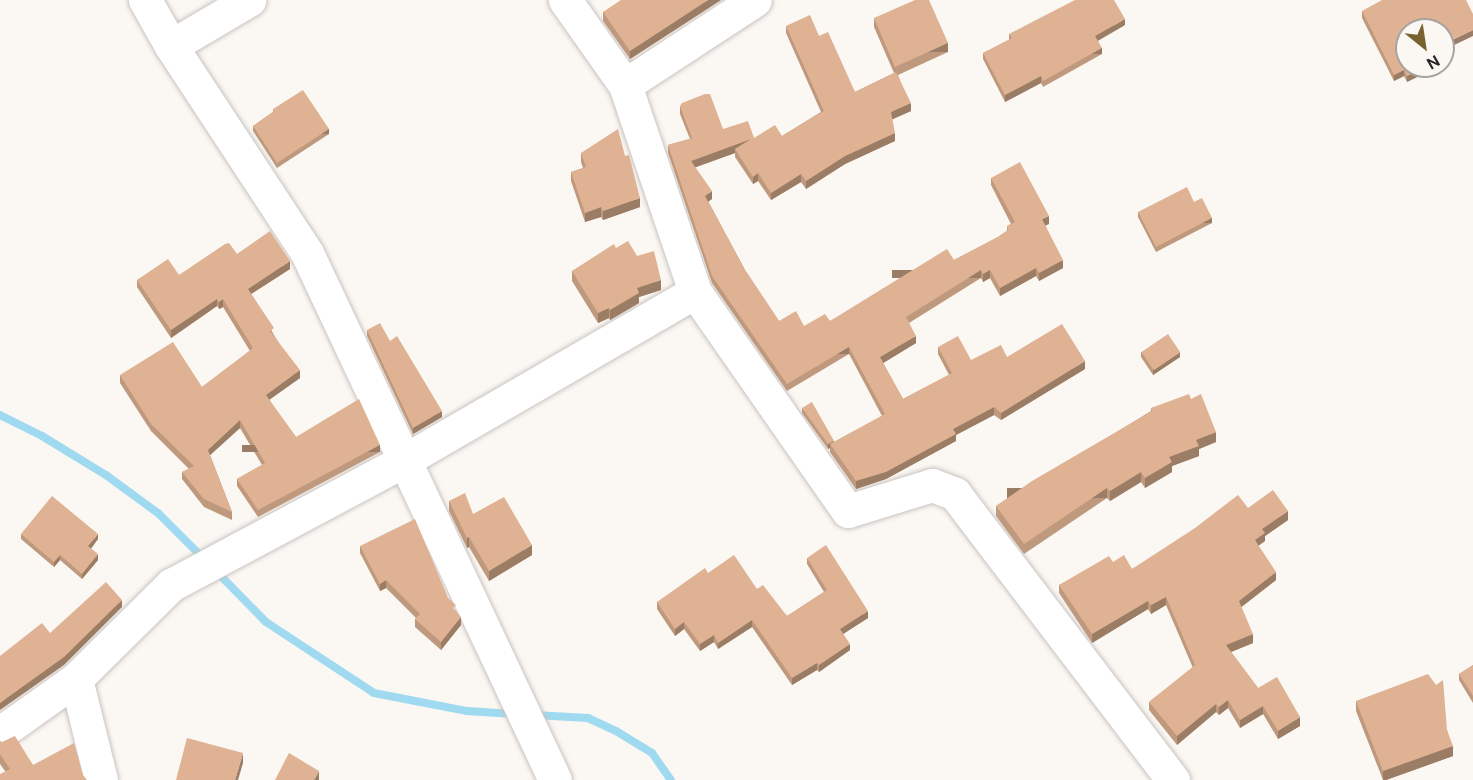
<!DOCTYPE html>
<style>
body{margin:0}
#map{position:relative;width:1473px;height:780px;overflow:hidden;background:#fbf7f3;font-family:"DM Sans",sans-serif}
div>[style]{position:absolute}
.stream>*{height:8px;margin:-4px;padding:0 4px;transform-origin:4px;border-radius:4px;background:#a0daf1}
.roads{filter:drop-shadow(0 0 2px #c9c4c1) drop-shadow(0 0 2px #c9c4c1)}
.minor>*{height:33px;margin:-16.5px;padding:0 16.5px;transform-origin:16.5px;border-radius:16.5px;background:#fff}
.tertiary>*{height:33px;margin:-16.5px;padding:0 16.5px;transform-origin:16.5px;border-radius:16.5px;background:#fff}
.wall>*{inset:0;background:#bf997e}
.shaded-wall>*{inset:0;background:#9b7d66;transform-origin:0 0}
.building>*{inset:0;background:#deb292;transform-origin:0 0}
span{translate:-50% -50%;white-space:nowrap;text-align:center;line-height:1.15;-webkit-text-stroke:4.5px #fbf7f3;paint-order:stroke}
.north{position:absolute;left:1395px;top:18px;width:60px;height:60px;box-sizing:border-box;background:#fbf7f3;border:2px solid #a6a3a0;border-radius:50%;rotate:150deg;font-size:16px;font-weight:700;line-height:24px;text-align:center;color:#272624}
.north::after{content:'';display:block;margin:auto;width:21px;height:27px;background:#786232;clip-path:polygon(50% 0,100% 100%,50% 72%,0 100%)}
</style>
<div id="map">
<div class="stream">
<i style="left:0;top:415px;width:47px;rotate:26.6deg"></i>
<i style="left:42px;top:436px;width:75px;rotate:31.4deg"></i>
<i style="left:106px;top:475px;width:66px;rotate:36.3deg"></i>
<i style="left:159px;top:514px;width:64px;rotate:45deg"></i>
<i style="left:215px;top:570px;width:73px;rotate:45.6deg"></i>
<i style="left:266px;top:622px;width:129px;rotate:33.3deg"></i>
<i style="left:374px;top:693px;width:95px;rotate:11deg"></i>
<i style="left:467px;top:711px;width:48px;rotate:3.6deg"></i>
<i style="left:534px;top:715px;width:54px;rotate:3.2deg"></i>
<i style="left:588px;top:718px;width:31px;rotate:25deg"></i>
<i style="left:616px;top:731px;width:42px;rotate:31.4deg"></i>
<i style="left:652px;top:753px;width:33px;rotate:55deg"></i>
</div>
<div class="roads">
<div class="minor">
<i style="left:565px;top:0;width:104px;rotate:54.8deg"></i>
<i style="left:625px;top:85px;width:219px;rotate:71.3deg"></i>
<i style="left:695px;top:292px;width:267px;rotate:55.1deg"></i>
<i style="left:848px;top:511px;width:88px;rotate:-17.2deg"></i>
<i style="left:932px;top:485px;width:25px;rotate:21deg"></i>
<i style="left:955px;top:494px;width:360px;rotate:52.7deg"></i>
<i style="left:171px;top:46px;width:91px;rotate:-30.5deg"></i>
<i style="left:625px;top:85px;width:155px;rotate:-33.2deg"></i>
<i style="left:76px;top:679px;width:104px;rotate:76.1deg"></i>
<i style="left:0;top:733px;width:93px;rotate:-35.4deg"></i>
<i style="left:76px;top:679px;width:134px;rotate:-44.7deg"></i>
<i style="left:171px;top:585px;width:265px;rotate:-28.1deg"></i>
<i style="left:405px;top:460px;width:335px;rotate:-30.1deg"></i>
</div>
<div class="tertiary">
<i style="left:145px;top:0;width:53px;rotate:60.5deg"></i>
<i style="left:171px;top:46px;width:248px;rotate:56.7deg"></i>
<i style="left:307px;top:253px;width:582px;rotate:64.8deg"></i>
</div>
</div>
<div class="wall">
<i style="clip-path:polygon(721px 0,630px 59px,603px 21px,603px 12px)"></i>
<i style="clip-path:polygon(1362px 11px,1450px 47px,1446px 63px,1407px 82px,1404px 76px,1394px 81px,1362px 18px)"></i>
<i style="clip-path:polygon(874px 18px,948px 52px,898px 75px,911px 111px,892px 119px,895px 141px,845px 164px,806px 189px,801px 182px,771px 200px,758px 181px,753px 184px,735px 157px,735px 153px,695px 167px,712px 199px,708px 201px,745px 270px,779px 321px,804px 326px,830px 321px,954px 260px,998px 237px,1007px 231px,1007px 226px,1011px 224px,991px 185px,991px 178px,1049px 224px,1045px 225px,1063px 268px,1039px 281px,1036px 276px,1000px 296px,990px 278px,983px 282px,981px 278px,909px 323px,916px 343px,883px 363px,903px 399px,949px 375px,938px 354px,938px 347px,971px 360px,1007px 357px,1085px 369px,1001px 420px,994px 415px,956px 435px,956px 441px,886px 479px,856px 489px,830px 452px,830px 448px,828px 449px,802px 413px,802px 408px,834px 442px,882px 416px,849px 354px,787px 391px,712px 283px,668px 153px,668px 145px,690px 139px,680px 114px,680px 106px,723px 129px,754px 138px,782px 136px,821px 112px,786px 33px,786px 26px,819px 36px,855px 92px,894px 73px,874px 27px)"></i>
<i style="clip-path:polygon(1125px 25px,1098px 41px,1102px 54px,1043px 87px,1041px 83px,1005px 102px,983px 59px,983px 53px,1009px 40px,1009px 34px)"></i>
<i style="clip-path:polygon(273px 109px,329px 134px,277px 168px,253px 131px,253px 126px,273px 112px)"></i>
<i style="clip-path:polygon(581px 153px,640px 207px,603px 220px,601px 217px,585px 222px,571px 181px,571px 172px,583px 168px,581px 162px)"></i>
<i style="clip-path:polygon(1194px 202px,1212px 223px,1156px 252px,1138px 217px,1138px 212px)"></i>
<i style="clip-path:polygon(616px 248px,637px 256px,661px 290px,639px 297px,639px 303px,610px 320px,609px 318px,598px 323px,572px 281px,572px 271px)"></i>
<i style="clip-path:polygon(237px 254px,290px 269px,251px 294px,274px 335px,300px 378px,269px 400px,296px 437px,380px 452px,258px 517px,237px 486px,237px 479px,262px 465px,240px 428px,210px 455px,232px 512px,232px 520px,204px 507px,182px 479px,182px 472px,189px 469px,151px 431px,120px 383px,120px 375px,202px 387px,250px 351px,223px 307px,219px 309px,217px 306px,171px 338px,137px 287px,137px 280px,179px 275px)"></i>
<i style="clip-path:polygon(367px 330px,390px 341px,442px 417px,413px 434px,367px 336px)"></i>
<i style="clip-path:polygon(1141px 352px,1180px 357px,1153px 375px,1141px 357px)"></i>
<i style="clip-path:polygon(1191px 399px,1216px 442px,1199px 449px,1199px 456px,1172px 466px,1172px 472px,1145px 488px,1141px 482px,1110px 501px,1107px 498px,1024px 554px,996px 516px,996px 506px,1151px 411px,1151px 408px)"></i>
<i style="clip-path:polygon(449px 501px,473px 514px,532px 555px,489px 581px,469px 547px,467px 548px,449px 511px)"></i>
<i style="clip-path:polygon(1248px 508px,1288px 520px,1265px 536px,1265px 541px,1258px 546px,1276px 580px,1241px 607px,1253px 643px,1231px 652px,1258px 688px,1300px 726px,1278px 739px,1263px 714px,1240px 728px,1228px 708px,1219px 715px,1216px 712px,1177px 745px,1149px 710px,1149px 702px,1193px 668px,1166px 605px,1151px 614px,1148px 609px,1092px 643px,1059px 593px,1059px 585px,1113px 562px,1132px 569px)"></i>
<i style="clip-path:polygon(21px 534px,98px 539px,91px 549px,98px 560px,82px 579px,60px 560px,54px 567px,21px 539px)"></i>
<i style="clip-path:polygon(360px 546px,456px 611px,461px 625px,441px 650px,415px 627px,415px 619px,416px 618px,386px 588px,380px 591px,360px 553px)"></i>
<i style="clip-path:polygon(807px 558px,868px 618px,843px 634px,850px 650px,819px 672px,817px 670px,792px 685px,752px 627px,718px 649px,714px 642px,700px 651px,684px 629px,675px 636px,657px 609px,657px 602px,708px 573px,757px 589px,787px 616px,824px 592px,807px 564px)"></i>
<i style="clip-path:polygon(1473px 665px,1473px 703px,1459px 680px,1459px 674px)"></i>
<i style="clip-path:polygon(1356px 701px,1447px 730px,1453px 756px,1386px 780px,1383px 780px,1356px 711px)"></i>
<i style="clip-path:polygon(0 741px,33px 765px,83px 775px,5px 771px,0 764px)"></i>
</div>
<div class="shaded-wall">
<i style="clip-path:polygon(708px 0,721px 0,630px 59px,630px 51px)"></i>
<i style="clip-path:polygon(1125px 19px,1125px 25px,1095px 42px,1095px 36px)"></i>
<i style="clip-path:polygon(1473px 30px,1473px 36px,1450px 47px,1446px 63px,1443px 64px,1443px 58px,1450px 41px)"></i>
<i style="left:948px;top:43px;width:9px;height:58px;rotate:90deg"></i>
<i style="left:1102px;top:48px;width:6px;height:68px;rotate:90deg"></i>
<i style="clip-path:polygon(1427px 66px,1439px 66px,1407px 82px,1407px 76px)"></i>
<i style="clip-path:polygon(1404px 70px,1404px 76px,1394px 81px,1394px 75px)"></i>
<i style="clip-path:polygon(1041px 76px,1041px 83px,1005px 102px,1005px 95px)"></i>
<i style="clip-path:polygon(911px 103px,911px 111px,891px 120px,891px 112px)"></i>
<i style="left:329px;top:129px;width:5px;height:62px;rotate:90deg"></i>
<i style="clip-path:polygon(895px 133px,895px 141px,845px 164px,806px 189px,806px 181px,845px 156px)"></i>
<i style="clip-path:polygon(751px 139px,735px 149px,735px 153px,691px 169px,691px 161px)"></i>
<i style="clip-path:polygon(758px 173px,758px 181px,753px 184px,753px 177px)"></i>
<i style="clip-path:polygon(801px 174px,801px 182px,771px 200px,771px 193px)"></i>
<i style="clip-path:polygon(712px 191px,712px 199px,705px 204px,705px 196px)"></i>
<i style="clip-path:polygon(640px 198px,640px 207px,603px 220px,603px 211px)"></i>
<i style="clip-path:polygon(601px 207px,601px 217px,585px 222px,585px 213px)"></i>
<i style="clip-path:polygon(1049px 216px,1049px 224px,1042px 227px,1042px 219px)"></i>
<i style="left:1212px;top:218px;width:5px;height:63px;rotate:90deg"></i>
<i style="clip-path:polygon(1063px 260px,1063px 268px,1039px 281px,1039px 273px)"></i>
<i style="clip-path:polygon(290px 261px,290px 269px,248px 296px,248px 289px)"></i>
<i style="clip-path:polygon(1036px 268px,1036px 276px,1000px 296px,1000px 288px)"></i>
<i style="left:981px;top:270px;width:8px;height:89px;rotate:90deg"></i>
<i style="clip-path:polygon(990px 270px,990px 278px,983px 282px,983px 274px)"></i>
<i style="clip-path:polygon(661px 280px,661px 290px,639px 297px,639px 303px,610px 320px,610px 310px,637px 288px)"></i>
<i style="clip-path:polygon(217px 299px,217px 306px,171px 338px,171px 330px)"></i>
<i style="clip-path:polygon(223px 299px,223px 307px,219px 309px,219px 302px)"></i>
<i style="clip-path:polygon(609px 308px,609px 318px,598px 323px,598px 313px)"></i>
<i style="clip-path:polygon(916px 336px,916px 343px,880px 365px,880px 357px)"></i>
<i style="left:849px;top:347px;width:7px;height:72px;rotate:90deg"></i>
<i style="clip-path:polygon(1180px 352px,1180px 357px,1153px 375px,1153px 370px)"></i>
<i style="clip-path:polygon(1085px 361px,1085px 369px,1001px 420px,1001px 413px)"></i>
<i style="clip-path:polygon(300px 370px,300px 378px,266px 402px,266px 395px)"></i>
<i style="clip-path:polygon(994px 407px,994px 415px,956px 435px,956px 441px,886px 479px,856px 489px,856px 481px)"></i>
<i style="clip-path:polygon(442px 411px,442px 417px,413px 434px,413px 428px)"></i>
<i style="clip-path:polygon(240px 420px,240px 428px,208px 457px,208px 450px)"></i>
<i style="clip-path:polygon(1216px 432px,1216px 442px,1199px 449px,1199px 456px,1172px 466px,1172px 472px,1145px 488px,1145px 478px,1169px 457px,1196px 440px)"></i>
<i style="clip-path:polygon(834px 441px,834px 446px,830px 444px,830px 448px,828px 449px,828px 444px)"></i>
<i style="left:380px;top:445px;width:7px;height:138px;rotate:90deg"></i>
<i style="clip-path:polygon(1141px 472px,1141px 482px,1110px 501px,1110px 491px)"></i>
<i style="left:1107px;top:488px;width:10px;height:100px;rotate:90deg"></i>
<i style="clip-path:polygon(1288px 511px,1288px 520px,1265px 536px,1265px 541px,1255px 548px,1255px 540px,1262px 529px)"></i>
<i style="clip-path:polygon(98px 534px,98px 539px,88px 552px,88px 546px)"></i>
<i style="clip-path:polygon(469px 537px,469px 547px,467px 548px,467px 538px)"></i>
<i style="clip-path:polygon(532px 545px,532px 555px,489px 581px,489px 571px)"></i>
<i style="clip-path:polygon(98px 554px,98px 560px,82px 579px,82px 574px)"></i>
<i style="clip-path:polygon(60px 555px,60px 560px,54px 567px,54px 562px)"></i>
<i style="clip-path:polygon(1276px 572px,1276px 580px,1239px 609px,1239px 601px)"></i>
<i style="clip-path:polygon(386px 580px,386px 588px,380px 591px,380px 584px)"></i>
<i style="clip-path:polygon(1166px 597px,1166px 605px,1151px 614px,1151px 605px)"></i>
<i style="clip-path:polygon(122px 600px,122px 607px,64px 665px,0 710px,0 703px)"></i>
<i style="clip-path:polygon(1148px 601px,1148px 609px,1092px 643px,1092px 634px)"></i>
<i style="clip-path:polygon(868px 611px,868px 618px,840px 636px,840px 629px)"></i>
<i style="clip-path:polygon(461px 617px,461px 625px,441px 650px,441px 642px)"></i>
<i style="clip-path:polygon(752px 620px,752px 627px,718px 649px,718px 643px)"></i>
<i style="clip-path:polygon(684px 622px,684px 629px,675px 636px,675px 629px)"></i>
<i style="clip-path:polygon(1253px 634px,1253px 643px,1226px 654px,1226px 645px)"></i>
<i style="clip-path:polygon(714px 635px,714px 642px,700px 651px,700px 644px)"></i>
<i style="clip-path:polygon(850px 644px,850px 650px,819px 672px,819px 665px)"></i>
<i style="clip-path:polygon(817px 663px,817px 670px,792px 685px,792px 678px)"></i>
<i style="clip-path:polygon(1228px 700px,1228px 708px,1219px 715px,1219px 707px)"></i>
<i style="clip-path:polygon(1216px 704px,1216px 712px,1177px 745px,1177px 736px)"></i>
<i style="clip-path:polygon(1263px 706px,1263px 714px,1240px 728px,1240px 720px)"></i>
<i style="clip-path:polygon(1300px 717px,1300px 726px,1278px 739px,1278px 731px)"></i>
<i style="clip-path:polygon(1453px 746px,1453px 756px,1386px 780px,1383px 780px,1383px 771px)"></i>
<i style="clip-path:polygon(243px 753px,243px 763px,238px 780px,235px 780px)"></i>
<i style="clip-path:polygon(319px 771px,319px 780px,314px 780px)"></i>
</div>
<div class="building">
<i style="clip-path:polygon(621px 0,708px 0,630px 51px,603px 12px)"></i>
<i style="clip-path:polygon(915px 0,929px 0,948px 43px,895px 67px,874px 18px)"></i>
<i style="clip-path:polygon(1075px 0,1114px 0,1125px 19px,1095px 36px,1102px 48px,1043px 81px,1041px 76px,1005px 95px,983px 53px,1012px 38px,1009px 34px)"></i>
<i style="clip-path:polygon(1382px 0,1466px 0,1473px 14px,1473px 30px,1450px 41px,1446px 56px,1443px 58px,1443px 30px,1407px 30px,1407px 66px,1427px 66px,1407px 76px,1404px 70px,1394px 75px,1362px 11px)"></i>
<i style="clip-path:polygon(810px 15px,819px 36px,828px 32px,855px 92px,896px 72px,911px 103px,891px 112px,895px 133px,845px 156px,806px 181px,801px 174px,771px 193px,758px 173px,753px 177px,735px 149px,751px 139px,691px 161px,712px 191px,705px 196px,745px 270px,779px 321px,796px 311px,804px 326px,825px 314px,830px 321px,947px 249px,954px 260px,998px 237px,1008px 230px,1007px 226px,1015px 222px,991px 178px,1020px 162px,1049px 216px,1042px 219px,1063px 260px,1039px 273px,1036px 268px,1000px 288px,990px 270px,983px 274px,981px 270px,906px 317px,916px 336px,880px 357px,903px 399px,952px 373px,938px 347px,958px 336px,971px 360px,1001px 345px,1007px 357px,1062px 324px,1085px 361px,1001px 413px,994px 407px,953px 429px,956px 434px,886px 472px,856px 481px,830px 444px,885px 414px,849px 347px,787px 384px,712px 276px,668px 145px,692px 138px,680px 106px,682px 103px,705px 94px,710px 94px,723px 129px,748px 121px,754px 138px,775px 125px,782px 136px,824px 111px,786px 26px)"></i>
<i style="clip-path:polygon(303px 90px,329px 129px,277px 163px,253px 126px,274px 111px,273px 109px)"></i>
<i style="clip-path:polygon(618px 129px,625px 156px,629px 155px,640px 198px,603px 211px,601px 207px,585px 213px,571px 172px,586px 167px,581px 153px)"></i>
<i style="clip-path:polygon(1187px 187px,1194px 202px,1202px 198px,1212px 218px,1156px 247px,1138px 212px)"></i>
<i style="clip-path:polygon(270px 231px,290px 261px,248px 289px,274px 328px,270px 331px,300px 370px,266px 395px,296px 437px,359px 399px,380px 445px,258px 510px,237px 479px,265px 463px,240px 420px,208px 450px,232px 512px,204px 499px,182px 472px,194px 466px,151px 424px,120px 375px,173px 342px,202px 387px,253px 348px,223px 299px,219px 302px,217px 299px,171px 330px,137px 280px,168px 259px,179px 275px,225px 244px,229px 243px,237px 254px)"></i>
<i style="clip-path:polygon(628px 241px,637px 256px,654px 251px,661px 280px,637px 288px,639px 293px,610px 310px,609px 308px,598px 313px,572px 271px,614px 244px,616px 248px)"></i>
<i style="clip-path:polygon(380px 323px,390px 341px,397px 336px,442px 411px,413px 428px,367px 330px)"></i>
<i style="left:1168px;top:334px;width:22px;height:32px;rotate:56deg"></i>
<i style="clip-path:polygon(1189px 394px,1191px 399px,1201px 394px,1216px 432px,1196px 440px,1199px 446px,1169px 457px,1172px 462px,1145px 478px,1141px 472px,1110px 491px,1107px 488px,1024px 544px,996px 506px,1032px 481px,1152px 411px,1151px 408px)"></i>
<i style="clip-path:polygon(812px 402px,834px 441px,828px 444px,802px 408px)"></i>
<i style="clip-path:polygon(1273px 490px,1288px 511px,1262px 529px,1265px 533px,1255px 540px,1276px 572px,1239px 601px,1253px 634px,1226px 645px,1258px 688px,1277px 677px,1300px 717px,1278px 731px,1263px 706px,1240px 720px,1228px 700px,1219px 707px,1216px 704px,1177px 736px,1149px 702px,1195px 665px,1166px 597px,1151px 605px,1148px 601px,1092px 634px,1059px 585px,1109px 556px,1113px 562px,1124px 555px,1132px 569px,1195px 528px,1238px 495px,1248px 508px)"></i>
<i style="clip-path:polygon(465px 493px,473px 514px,504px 497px,532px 545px,489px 571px,469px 537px,467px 538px,449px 501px)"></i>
<i style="clip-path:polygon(52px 496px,98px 534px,88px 546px,98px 554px,82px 574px,60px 555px,54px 562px,21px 534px)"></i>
<i style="clip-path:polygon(415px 519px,448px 598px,456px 605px,453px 608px,461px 617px,441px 642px,415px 619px,420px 614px,386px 580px,380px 584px,360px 546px)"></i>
<i style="clip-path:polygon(826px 545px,868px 611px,840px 629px,850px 644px,819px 665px,817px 663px,792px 678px,752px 620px,718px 643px,714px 635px,700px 644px,684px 622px,675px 629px,657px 602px,705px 568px,708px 573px,734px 555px,757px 589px,763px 585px,787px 616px,827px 590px,807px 558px)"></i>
<i style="clip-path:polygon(106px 582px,122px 600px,64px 657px,0 703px,0 656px,42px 623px,50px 633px)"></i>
<i style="clip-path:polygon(1473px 665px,1473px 696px,1459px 674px)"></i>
<i style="clip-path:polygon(1428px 674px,1436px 685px,1443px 680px,1447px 730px,1453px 746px,1383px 771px,1356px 701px)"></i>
<i style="clip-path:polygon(15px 736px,33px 765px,74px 743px,83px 775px,87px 780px,0 780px,0 774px,10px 769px,0 754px,0 741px,2px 742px)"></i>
<i style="clip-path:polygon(187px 738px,243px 753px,235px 780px,176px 780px)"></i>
<i style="clip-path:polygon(289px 753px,319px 771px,314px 780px,275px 780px)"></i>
</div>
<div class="north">N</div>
</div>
